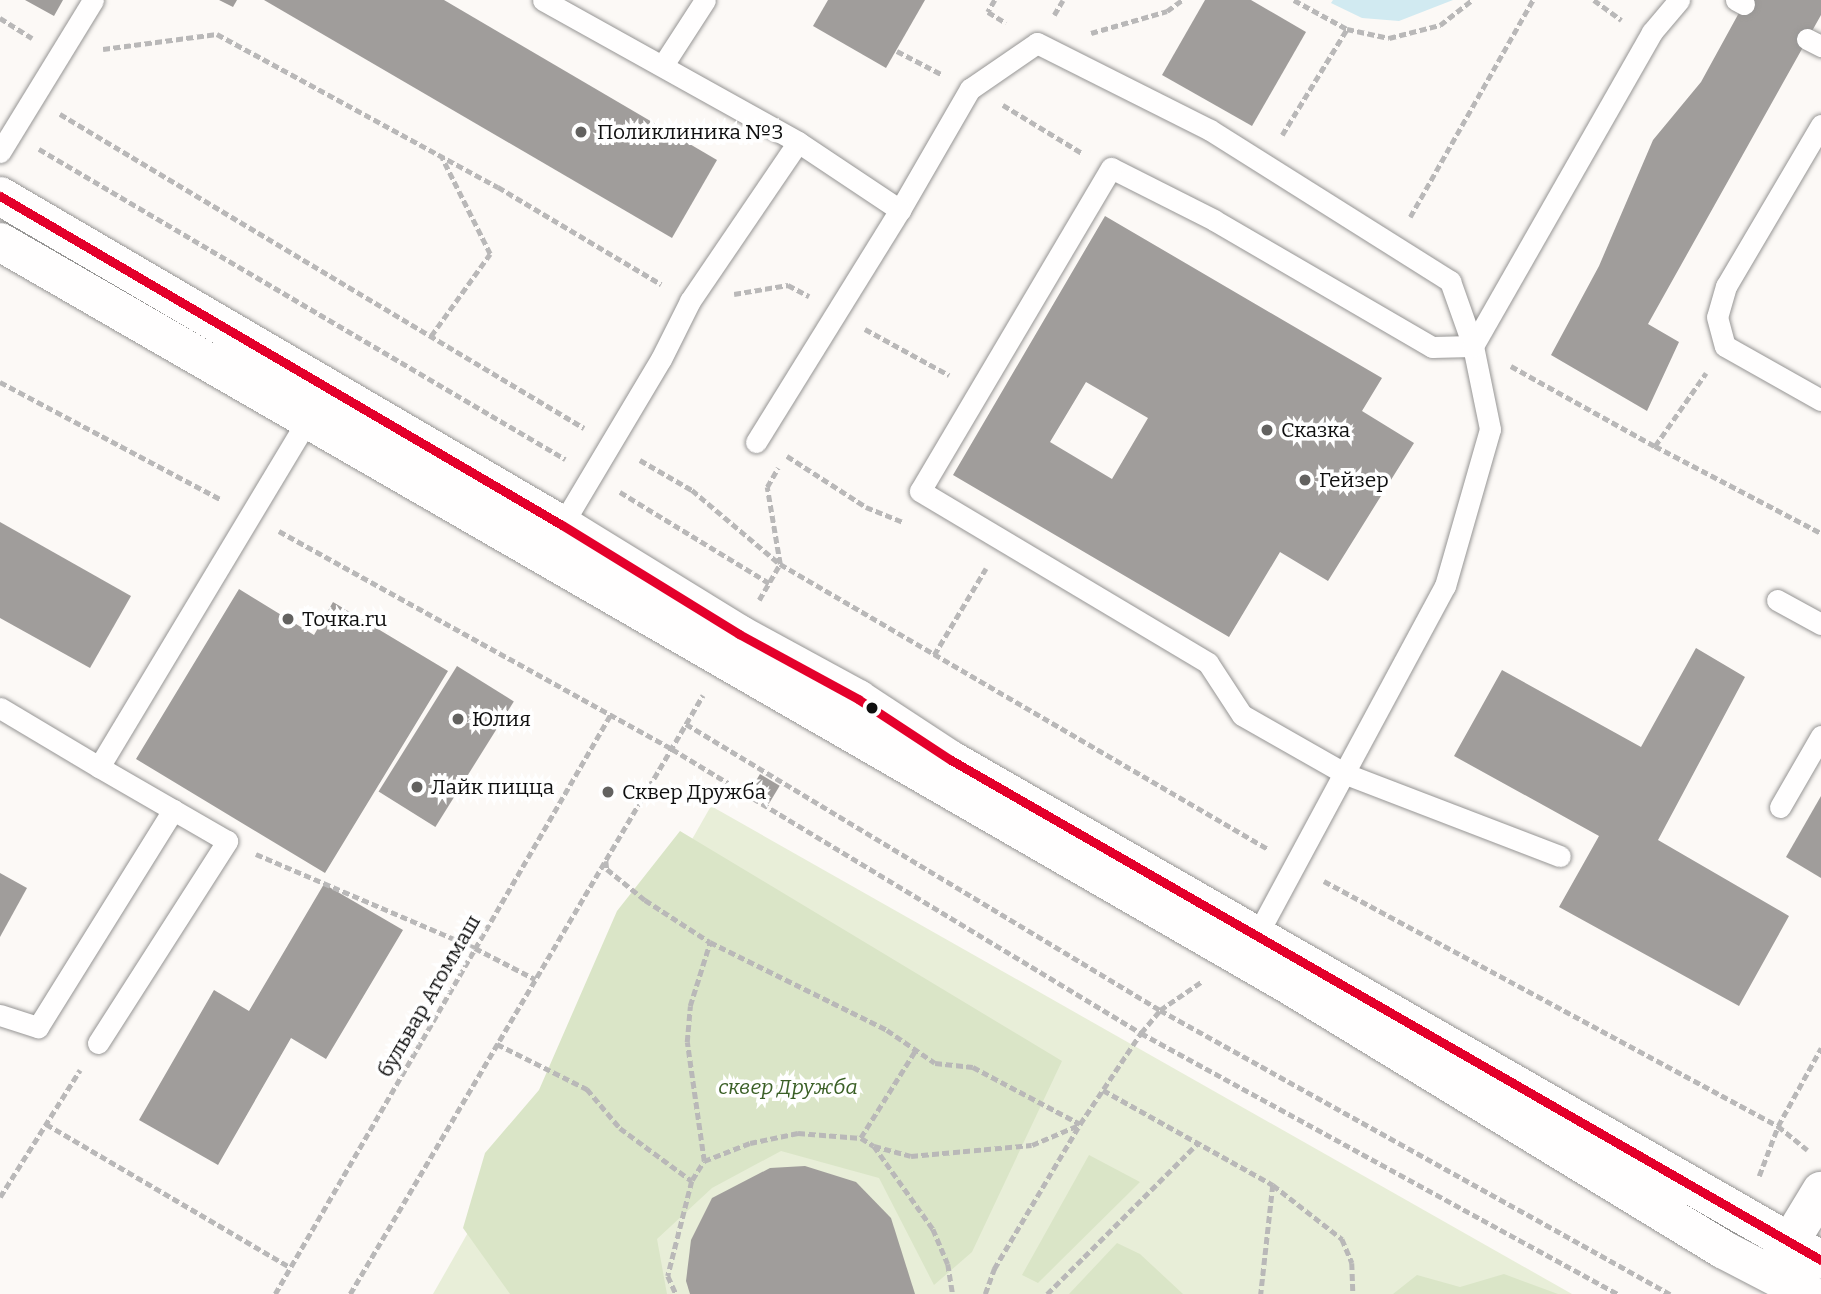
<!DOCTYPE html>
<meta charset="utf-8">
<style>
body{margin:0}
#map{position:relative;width:1821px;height:1294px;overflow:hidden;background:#fcf9f6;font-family:Bitter,serif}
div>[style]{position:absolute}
.green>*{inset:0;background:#e8eed8}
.forest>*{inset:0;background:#dae5c7}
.water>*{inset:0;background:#d1eaf1}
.building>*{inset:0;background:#a09d9b;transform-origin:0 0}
.path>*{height:4.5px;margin-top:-2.25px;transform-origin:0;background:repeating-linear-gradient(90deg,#b9b8b8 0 7px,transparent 0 10.5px)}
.roads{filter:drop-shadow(0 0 2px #969594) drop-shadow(0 0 2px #969594)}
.service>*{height:21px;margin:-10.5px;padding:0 10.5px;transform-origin:10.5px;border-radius:10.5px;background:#fffefe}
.tertiary>*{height:38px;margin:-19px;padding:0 19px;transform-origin:19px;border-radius:19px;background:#fffefe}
.bus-1>*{height:9px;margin:-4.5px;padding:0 4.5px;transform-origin:4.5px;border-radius:4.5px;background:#e4002b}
.dots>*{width:19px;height:19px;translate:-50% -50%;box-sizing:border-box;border:4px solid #fff;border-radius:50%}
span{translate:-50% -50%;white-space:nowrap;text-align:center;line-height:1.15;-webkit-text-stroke:7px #fff;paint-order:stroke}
.poi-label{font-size:21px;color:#101010}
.left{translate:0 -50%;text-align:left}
.street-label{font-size:21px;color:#101010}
.park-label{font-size:21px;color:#3b6027;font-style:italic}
</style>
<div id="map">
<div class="green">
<i style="clip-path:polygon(711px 806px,1572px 1294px,433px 1294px)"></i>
</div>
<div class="forest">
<i style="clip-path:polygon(680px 831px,1062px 1061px,972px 1252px,934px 1285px,879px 1178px,781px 1151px,712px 1188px,657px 1239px,667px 1294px,510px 1294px,463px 1228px,485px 1153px,539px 1090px,617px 911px)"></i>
<i style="clip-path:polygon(1089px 1155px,1140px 1182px,1038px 1283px,1022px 1275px)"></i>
<i style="clip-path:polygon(1117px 1243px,1140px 1254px,1183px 1294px,1069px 1294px)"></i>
<i style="clip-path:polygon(1504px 1274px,1558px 1294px,1393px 1294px,1417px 1275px,1460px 1287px)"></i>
</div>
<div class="water">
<i style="clip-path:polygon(1333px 0,1453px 0,1399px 21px,1362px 18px,1331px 3px)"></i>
</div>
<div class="building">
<i style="clip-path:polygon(25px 0,63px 0,54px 16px)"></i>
<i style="clip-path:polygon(219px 0,237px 0,233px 7px)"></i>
<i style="clip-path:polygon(264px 0,444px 0,717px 160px,672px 238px)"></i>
<i style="clip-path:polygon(828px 0,925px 0,886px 68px,813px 26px)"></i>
<i style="clip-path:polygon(1205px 0,1251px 0,1306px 32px,1252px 126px,1162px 75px)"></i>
<i style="clip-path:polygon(1746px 0,1821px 0,1821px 15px,1648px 324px,1679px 342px,1647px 411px,1551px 355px,1599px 266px,1653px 140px,1701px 82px)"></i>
<i style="clip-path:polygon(evenodd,1105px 216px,1382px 378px,1362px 411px,1414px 443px,1328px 581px,1280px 552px,1229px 637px,953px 475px,1105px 216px,1086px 382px,1148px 418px,1112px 479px,1050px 442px,1086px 382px)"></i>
<i style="clip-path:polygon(0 522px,131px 596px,90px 668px,0 618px)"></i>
<i style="clip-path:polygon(239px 589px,314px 635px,333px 602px,448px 671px,325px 873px,136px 759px)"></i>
<i style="clip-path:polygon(1696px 648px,1745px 677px,1658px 840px,1789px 916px,1739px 1006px,1559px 907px,1599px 836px,1454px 756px,1502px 670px,1641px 747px)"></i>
<i style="left:457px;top:666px;width:67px;height:148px;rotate:32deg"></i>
<i style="left:760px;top:774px;width:23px;height:21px;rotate:31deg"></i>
<i style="clip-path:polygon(1821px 796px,1821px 878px,1786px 857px)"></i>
<i style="clip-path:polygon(0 873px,27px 888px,0 937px)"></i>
<i style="clip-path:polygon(324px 884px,403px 930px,326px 1059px,291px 1038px,218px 1165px,139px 1120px,214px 990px,249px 1011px)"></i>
<i style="clip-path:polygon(805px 1166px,856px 1182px,891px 1218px,915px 1294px,690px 1294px,686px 1281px,691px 1240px,712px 1198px,770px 1168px)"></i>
</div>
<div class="path">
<i style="left:995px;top:0;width:14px;rotate:120deg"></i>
<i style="left:988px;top:12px;width:21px;rotate:31deg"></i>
<i style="left:1294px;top:0;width:60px;rotate:28.7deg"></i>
<i style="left:1347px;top:29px;width:43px;rotate:12.1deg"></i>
<i style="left:1389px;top:38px;width:53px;rotate:-14.3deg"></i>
<i style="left:1440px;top:25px;width:41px;rotate:-38deg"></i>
<i style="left:1594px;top:0;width:34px;rotate:36deg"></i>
<i style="left:1054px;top:15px;width:17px;rotate:-59deg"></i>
<i style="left:0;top:18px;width:38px;rotate:32deg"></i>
<i style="left:1091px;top:33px;width:79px;rotate:-16.1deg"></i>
<i style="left:1167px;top:11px;width:19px;rotate:-36deg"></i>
<i style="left:103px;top:49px;width:115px;rotate:-7.5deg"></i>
<i style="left:217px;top:34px;width:320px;rotate:28.6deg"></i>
<i style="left:498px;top:187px;width:190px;rotate:30.8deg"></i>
<i style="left:897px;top:51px;width:52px;rotate:27.6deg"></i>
<i style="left:1003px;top:105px;width:92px;rotate:31.3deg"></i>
<i style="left:60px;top:114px;width:611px;rotate:30.93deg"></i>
<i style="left:1282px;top:135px;width:124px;rotate:-58.5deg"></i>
<i style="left:39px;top:149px;width:611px;rotate:30.51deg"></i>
<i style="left:1410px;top:217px;width:249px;rotate:-60.5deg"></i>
<i style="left:734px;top:294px;width:55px;rotate:-9.5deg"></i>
<i style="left:788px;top:285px;width:24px;rotate:28deg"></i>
<i style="left:865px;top:329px;width:96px;rotate:28.7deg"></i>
<i style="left:431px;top:336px;width:101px;rotate:-54.3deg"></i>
<i style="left:490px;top:254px;width:107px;rotate:-116.6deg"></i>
<i style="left:1511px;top:366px;width:165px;rotate:29.1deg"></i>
<i style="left:1655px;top:446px;width:89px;rotate:-55.1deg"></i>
<i style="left:0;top:382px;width:251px;rotate:28deg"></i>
<i style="left:1655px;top:446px;width:187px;rotate:27.7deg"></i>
<i style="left:787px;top:456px;width:94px;rotate:32.8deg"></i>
<i style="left:866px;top:507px;width:40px;rotate:22deg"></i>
<i style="left:640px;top:460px;width:60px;rotate:30deg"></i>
<i style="left:692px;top:490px;width:115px;rotate:40.1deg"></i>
<i style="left:780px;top:564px;width:565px;rotate:30.29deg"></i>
<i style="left:620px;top:492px;width:175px;rotate:31.4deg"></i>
<i style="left:279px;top:531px;width:449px;rotate:29deg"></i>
<i style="left:672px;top:749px;width:548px;rotate:31.2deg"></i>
<i style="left:1141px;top:1033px;width:544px;rotate:28.69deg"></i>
<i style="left:759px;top:600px;width:42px;rotate:-59.7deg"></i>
<i style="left:780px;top:564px;width:78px;rotate:-99.6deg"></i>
<i style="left:767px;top:487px;width:22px;rotate:-60deg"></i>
<i style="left:934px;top:655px;width:101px;rotate:-59.1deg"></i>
<i style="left:686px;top:724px;width:554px;rotate:31.11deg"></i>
<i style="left:1160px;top:1010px;width:584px;rotate:29.11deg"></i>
<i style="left:256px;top:854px;width:238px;rotate:23.2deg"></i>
<i style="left:475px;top:948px;width:68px;rotate:27.3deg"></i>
<i style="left:606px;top:861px;width:8px;rotate:83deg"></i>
<i style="left:607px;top:869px;width:49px;rotate:39.2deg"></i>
<i style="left:645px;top:900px;width:77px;rotate:32.9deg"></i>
<i style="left:710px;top:942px;width:198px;rotate:26.4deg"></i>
<i style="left:887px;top:1030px;width:58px;rotate:34.5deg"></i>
<i style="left:935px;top:1063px;width:38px;rotate:6deg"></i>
<i style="left:973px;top:1067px;width:121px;rotate:28deg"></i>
<i style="left:1324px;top:881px;width:516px;rotate:28.35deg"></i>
<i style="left:1778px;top:1126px;width:38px;rotate:39deg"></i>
<i style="left:497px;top:1044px;width:101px;rotate:26.6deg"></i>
<i style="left:587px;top:1089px;width:51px;rotate:49.8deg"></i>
<i style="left:620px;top:1128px;width:89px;rotate:36.4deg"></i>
<i style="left:692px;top:1181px;width:98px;rotate:104.2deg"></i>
<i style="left:668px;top:1276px;width:20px;rotate:66deg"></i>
<i style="left:915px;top:1052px;width:102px;rotate:122.1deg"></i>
<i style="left:861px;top:1138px;width:15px;rotate:32deg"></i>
<i style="left:874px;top:1146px;width:102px;rotate:54.6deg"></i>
<i style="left:933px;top:1229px;width:38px;rotate:67deg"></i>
<i style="left:948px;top:1264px;width:30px;rotate:81deg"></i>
<i style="left:1103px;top:1090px;width:195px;rotate:29.2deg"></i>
<i style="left:1273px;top:1185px;width:110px;rotate:96.3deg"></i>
<i style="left:46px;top:1124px;width:283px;rotate:30.4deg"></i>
<i style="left:874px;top:1146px;width:38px;rotate:15deg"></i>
<i style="left:911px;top:1156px;width:121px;rotate:-5.2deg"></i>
<i style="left:1032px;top:1145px;width:51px;rotate:-23.1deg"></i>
<i style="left:704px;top:1161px;width:120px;rotate:-98.1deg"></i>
<i style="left:687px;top:1042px;width:36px;rotate:-85deg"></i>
<i style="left:690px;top:1006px;width:67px;rotate:-72.6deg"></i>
<i style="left:1759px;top:1176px;width:53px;rotate:-69.2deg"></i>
<i style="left:1778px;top:1126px;width:89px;rotate:-61.1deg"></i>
<i style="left:692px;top:1180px;width:22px;rotate:-58deg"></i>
<i style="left:704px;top:1161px;width:49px;rotate:-21.4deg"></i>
<i style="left:750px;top:1143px;width:49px;rotate:-11.8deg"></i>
<i style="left:798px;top:1133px;width:63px;rotate:4.5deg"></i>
<i style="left:1273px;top:1185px;width:88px;rotate:38deg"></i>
<i style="left:1342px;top:1239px;width:26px;rotate:67deg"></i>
<i style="left:1352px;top:1263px;width:31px;rotate:88deg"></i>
<i style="left:0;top:1197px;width:150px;rotate:-57.8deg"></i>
<i style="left:275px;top:1294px;width:670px;rotate:-59.92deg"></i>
<i style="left:350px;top:1294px;width:695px;rotate:-59.49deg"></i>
<i style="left:985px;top:1294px;width:27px;rotate:-70deg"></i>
<i style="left:994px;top:1269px;width:169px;rotate:-59.3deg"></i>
<i style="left:1080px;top:1124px;width:110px;rotate:-56.2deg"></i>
<i style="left:1141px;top:1033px;width:30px;rotate:-50deg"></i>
<i style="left:1160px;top:1010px;width:50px;rotate:-34.3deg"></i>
<i style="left:1047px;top:1294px;width:214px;rotate:-45deg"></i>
</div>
<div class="roads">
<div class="service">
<i style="left:543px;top:0;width:292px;rotate:29.1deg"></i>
<i style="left:798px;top:142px;width:123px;rotate:33.7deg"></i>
<i style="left:900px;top:210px;width:140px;rotate:-60deg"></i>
<i style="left:970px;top:89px;width:81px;rotate:-34.5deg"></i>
<i style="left:1037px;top:43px;width:194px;rotate:26.7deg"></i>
<i style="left:1210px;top:130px;width:284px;rotate:32.2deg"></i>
<i style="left:1450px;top:281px;width:69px;rotate:70.5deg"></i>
<i style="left:1473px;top:346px;width:41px;rotate:178.6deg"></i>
<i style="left:1432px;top:347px;width:252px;rotate:-149.8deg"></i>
<i style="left:1214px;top:220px;width:115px;rotate:-153.2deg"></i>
<i style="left:1111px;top:168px;width:375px;rotate:120.6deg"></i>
<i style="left:920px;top:491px;width:335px;rotate:30.8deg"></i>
<i style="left:1208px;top:663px;width:62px;rotate:56.8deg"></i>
<i style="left:1242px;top:715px;width:120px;rotate:29.6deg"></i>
<i style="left:1346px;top:774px;width:229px;rotate:21deg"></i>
<i style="left:1736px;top:0;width:9px;rotate:27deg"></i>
<i style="left:1807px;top:39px;width:16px;rotate:27deg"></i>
<i style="left:663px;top:65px;width:77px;rotate:-57.1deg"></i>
<i style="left:1821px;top:125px;width:187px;rotate:120.5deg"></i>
<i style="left:1726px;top:286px;width:32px;rotate:106deg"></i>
<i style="left:1717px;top:317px;width:30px;rotate:75deg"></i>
<i style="left:1725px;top:346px;width:110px;rotate:29.4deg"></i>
<i style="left:0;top:152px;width:178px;rotate:-58.5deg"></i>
<i style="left:756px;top:442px;width:273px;rotate:-58.2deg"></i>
<i style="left:562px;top:525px;width:193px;rotate:-59.2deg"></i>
<i style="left:661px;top:359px;width:65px;rotate:-63.4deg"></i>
<i style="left:690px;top:301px;width:192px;rotate:-55.8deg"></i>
<i style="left:1777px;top:600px;width:50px;rotate:28.6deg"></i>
<i style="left:0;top:708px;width:115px;rotate:30.8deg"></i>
<i style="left:1780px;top:807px;width:82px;rotate:-60deg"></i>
<i style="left:1258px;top:933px;width:394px;rotate:-61.7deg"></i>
<i style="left:1445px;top:586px;width:163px;rotate:-74deg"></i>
<i style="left:1490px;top:429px;width:85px;rotate:-101.6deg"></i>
<i style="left:1473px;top:346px;width:361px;rotate:-60.3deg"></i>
<i style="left:1652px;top:32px;width:42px;rotate:-49.8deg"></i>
<i style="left:0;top:1015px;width:40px;rotate:18deg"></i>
<i style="left:38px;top:1027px;width:256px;rotate:-58.1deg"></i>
<i style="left:98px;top:1043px;width:240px;rotate:-57.4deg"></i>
<i style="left:227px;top:841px;width:148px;rotate:-150deg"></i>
<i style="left:99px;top:767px;width:408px;rotate:-59deg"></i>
</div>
<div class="tertiary">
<i style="left:0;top:196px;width:651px;rotate:30.35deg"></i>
<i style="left:562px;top:525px;width:208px;rotate:31.6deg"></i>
<i style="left:739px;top:634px;width:136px;rotate:28.6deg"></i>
<i style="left:858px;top:699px;width:111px;rotate:33.3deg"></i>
<i style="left:951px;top:760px;width:1003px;rotate:29.89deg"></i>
<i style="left:0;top:242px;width:1488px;rotate:29.96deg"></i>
<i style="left:1289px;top:985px;width:509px;rotate:31.35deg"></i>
<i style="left:1724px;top:1250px;width:96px;rotate:27.4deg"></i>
<i style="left:1776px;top:1265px;width:87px;rotate:-58.7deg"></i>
</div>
</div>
<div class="bus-1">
<i style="left:0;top:196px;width:651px;rotate:30.35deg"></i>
<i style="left:562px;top:525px;width:208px;rotate:31.6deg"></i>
<i style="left:739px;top:634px;width:136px;rotate:28.6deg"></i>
<i style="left:858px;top:699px;width:111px;rotate:33.3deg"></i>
<i style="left:951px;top:760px;width:1003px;rotate:29.89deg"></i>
</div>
<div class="dots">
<i style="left:581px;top:132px;background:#636260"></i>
<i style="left:1267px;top:430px;background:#636260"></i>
<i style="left:1305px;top:480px;background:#636260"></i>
<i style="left:288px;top:619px;background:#636260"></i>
<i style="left:872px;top:708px;background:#101010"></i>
<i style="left:458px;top:719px;background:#636260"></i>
<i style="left:417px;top:787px;background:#636260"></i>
<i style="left:608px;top:792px;background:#636260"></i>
</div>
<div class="poi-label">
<span class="left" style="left:597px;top:132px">Поликлиника №3</span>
<span class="left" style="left:1281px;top:430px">Сказка</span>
<span class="left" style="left:1319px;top:480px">Гейзер</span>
<span class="left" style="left:302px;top:619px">Точка.ru</span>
<span class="left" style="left:472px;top:719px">Юлия</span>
<span class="left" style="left:431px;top:787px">Лайк пицца</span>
<span class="left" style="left:622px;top:792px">Сквер Дружба</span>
</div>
<div class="street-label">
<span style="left:429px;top:996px;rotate:-60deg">бульвар Атоммаш</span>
</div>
<div class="park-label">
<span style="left:788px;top:1087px">сквер Дружба</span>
</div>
</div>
